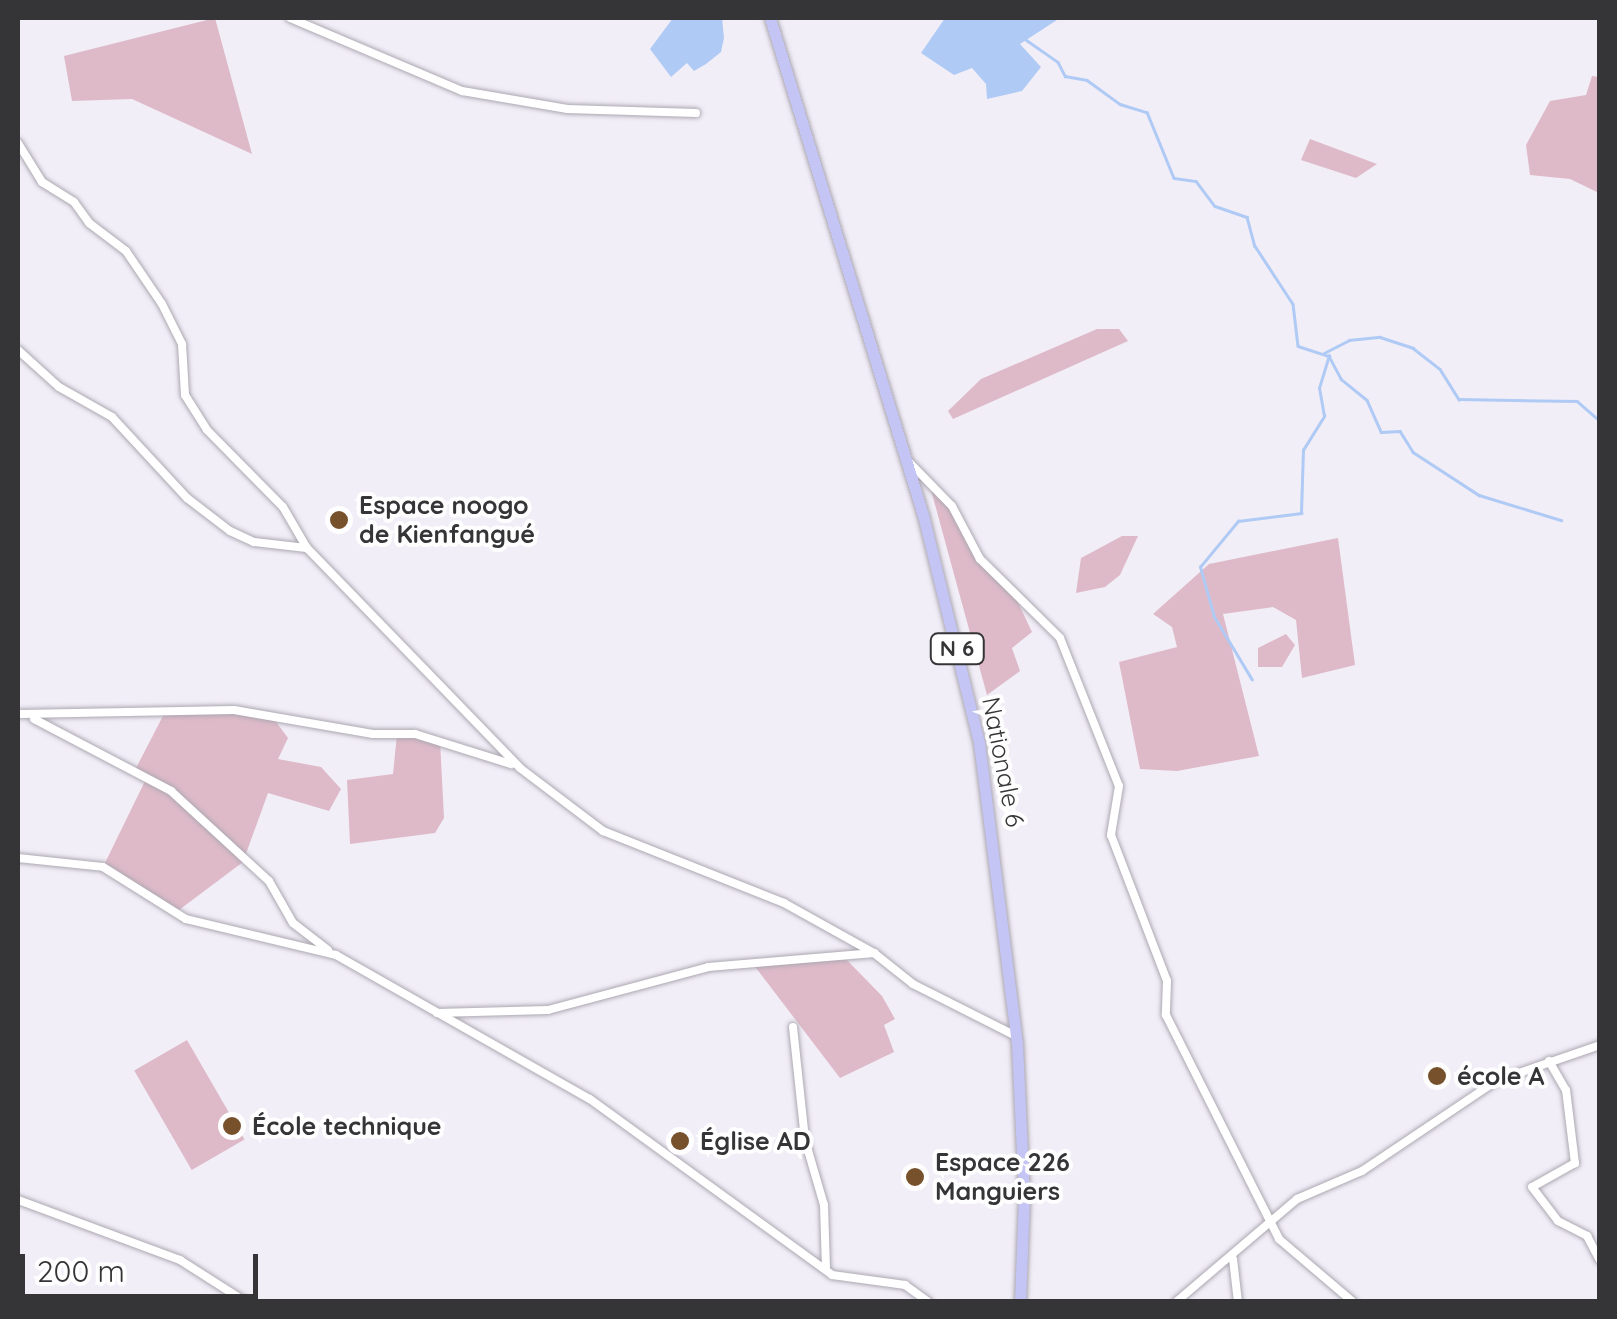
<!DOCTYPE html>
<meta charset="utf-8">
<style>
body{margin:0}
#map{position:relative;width:1617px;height:1319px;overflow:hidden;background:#f2eef8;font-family:Quicksand,sans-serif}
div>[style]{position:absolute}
.green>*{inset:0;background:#debac8;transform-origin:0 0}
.water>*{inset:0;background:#afcaf4}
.stream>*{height:2.5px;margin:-1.25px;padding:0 1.25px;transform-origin:1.25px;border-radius:1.25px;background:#afcaf4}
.roads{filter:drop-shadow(0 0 2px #aca8b1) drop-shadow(0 0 2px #aca8b1)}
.minor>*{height:8px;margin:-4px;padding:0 4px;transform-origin:4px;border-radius:4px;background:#fff}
.primary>*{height:11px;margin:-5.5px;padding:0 5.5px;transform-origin:5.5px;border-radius:5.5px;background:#c4c5f5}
.dots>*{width:28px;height:28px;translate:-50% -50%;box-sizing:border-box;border:5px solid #fefefe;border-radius:50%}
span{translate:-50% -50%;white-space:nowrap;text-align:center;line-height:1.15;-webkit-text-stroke:8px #fefefe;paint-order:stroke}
.shield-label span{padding:2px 8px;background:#fefefe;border:2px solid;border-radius:8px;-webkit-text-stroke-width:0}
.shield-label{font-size:22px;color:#353437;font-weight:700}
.poi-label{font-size:25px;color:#353437;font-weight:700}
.left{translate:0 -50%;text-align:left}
.street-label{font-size:25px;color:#353437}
.frame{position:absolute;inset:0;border:20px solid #353437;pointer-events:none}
.scale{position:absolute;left:20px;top:1254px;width:238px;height:45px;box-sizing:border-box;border:5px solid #353437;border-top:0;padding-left:12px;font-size:30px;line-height:35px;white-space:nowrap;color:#353437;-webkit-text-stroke:8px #fefefe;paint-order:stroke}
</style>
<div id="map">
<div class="green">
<i style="clip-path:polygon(215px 18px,252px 154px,132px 99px,72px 101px,64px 56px)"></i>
<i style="clip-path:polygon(1592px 76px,1599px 77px,1599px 193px,1570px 179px,1530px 175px,1526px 145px,1550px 101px,1586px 95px)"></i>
<i style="clip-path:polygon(1310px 139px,1377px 164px,1356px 178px,1301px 160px)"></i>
<i style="clip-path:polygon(1097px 329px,1119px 329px,1128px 341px,953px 419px,948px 411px,981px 379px)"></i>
<i style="clip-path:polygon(931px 490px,952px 506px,969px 541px,1013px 592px,1032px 632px,1012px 648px,1020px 671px,987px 695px)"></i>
<i style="clip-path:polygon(1122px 536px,1138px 536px,1120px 575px,1105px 587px,1076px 593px,1081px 558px)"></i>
<i style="clip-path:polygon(1338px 538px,1355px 665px,1302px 678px,1296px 620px,1273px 607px,1223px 614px,1259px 756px,1177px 771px,1140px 769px,1119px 662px,1177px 647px,1172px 627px,1153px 614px,1209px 564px)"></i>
<i style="clip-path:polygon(1286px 634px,1295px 645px,1282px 667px,1258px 667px,1258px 648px)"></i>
<i style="clip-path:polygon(219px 709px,274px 719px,288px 738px,278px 759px,321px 767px,341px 789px,329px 811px,268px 793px,243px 862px,175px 913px,103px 867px,147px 777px,135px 770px,164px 714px)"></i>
<i style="clip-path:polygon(397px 734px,440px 740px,444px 818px,435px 833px,350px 844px,347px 780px,393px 774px)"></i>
<i style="clip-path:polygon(841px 954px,882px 996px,895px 1019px,884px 1025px,894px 1052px,840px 1078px,753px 964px)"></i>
<i style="left:187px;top:1040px;width:115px;height:61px;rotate:60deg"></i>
</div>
<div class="water">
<i style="clip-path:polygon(673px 18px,722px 18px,724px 38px,721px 52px,706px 64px,694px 71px,687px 63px,671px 77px,650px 49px)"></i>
<i style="clip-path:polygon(945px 18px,1060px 18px,1020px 44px,1041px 67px,1022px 91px,987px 99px,986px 84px,972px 68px,954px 75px,921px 53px)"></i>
</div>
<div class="stream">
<i style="left:1025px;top:39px;width:40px;rotate:34.9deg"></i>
<i style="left:1058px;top:62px;width:16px;rotate:63deg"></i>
<i style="left:1065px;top:76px;width:22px;rotate:10deg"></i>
<i style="left:1087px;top:80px;width:41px;rotate:36deg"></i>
<i style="left:1120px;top:104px;width:28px;rotate:17deg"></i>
<i style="left:1147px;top:112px;width:71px;rotate:67.8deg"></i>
<i style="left:1174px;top:178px;width:22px;rotate:8deg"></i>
<i style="left:1196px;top:181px;width:31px;rotate:53deg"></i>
<i style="left:1215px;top:206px;width:34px;rotate:19deg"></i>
<i style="left:1247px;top:217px;width:30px;rotate:75deg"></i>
<i style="left:1255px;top:246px;width:69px;rotate:56.8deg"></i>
<i style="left:1293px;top:304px;width:42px;rotate:83.2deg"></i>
<i style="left:1298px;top:346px;width:33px;rotate:18deg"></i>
<i style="left:1329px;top:356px;width:26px;rotate:62deg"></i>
<i style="left:1341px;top:379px;width:33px;rotate:39deg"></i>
<i style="left:1367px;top:400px;width:35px;rotate:66deg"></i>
<i style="left:1381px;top:432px;width:19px;rotate:-3deg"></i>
<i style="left:1400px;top:431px;width:25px;rotate:58deg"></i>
<i style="left:1413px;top:452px;width:79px;rotate:33.1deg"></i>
<i style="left:1479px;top:495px;width:86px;rotate:17deg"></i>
<i style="left:1324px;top:353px;width:28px;rotate:-27deg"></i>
<i style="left:1349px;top:340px;width:31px;rotate:-6deg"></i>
<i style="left:1380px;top:337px;width:35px;rotate:18deg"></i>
<i style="left:1413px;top:348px;width:34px;rotate:38deg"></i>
<i style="left:1440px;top:369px;width:36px;rotate:58deg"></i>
<i style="left:1459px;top:399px;width:118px;rotate:1deg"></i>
<i style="left:1577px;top:401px;width:30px;rotate:41deg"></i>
<i style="left:1252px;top:680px;width:74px;rotate:-121.1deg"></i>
<i style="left:1214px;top:617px;width:52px;rotate:-105.6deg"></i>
<i style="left:1200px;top:567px;width:60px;rotate:-50.4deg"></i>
<i style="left:1238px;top:521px;width:64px;rotate:-7.2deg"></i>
<i style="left:1301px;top:513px;width:63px;rotate:-88.2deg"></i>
<i style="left:1303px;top:450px;width:40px;rotate:-58deg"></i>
<i style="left:1324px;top:416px;width:28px;rotate:-100deg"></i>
<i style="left:1319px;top:388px;width:34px;rotate:-73deg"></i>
</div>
<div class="roads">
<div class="minor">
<i style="left:290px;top:18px;width:187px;rotate:23deg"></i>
<i style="left:462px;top:91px;width:107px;rotate:9.7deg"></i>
<i style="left:567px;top:109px;width:129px;rotate:1.8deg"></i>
<i style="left:18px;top:143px;width:46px;rotate:58.4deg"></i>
<i style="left:42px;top:182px;width:38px;rotate:32deg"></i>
<i style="left:74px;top:202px;width:26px;rotate:54deg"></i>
<i style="left:89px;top:223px;width:46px;rotate:37.1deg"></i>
<i style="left:126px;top:251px;width:64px;rotate:55.8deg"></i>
<i style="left:162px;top:304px;width:45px;rotate:63.4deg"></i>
<i style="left:182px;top:344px;width:51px;rotate:86.6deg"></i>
<i style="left:185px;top:395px;width:41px;rotate:57.8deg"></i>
<i style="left:207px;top:430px;width:108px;rotate:45.4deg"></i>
<i style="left:283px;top:507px;width:48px;rotate:59.7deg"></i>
<i style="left:307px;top:548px;width:306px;rotate:45.9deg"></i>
<i style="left:520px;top:768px;width:104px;rotate:37.2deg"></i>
<i style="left:603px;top:831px;width:195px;rotate:21.7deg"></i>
<i style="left:784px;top:903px;width:103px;rotate:29.1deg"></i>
<i style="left:18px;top:350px;width:55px;rotate:42.1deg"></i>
<i style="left:59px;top:387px;width:61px;rotate:29.5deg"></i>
<i style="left:112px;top:417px;width:110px;rotate:47.2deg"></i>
<i style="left:187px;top:498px;width:54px;rotate:37.5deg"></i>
<i style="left:230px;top:531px;width:26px;rotate:25deg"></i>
<i style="left:254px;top:542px;width:53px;rotate:6.5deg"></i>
<i style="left:910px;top:463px;width:60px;rotate:45.7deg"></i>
<i style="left:952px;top:506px;width:60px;rotate:62.2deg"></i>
<i style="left:980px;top:559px;width:112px;rotate:44.6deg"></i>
<i style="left:1060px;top:638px;width:159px;rotate:68.3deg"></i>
<i style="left:1119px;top:786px;width:50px;rotate:99.3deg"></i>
<i style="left:1111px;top:835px;width:156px;rotate:69deg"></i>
<i style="left:1167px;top:981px;width:34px;rotate:92deg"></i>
<i style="left:1166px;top:1015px;width:251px;rotate:63.2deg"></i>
<i style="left:1279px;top:1239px;width:97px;rotate:40.4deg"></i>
<i style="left:21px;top:714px;width:213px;rotate:-1.1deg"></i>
<i style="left:234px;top:710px;width:141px;rotate:9.8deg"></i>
<i style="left:373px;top:734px;width:42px"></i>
<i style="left:415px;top:734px;width:101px;rotate:17.4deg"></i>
<i style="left:34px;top:719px;width:155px;rotate:27.7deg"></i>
<i style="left:171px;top:791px;width:133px;rotate:42.6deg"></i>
<i style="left:269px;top:881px;width:48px;rotate:60.3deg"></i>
<i style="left:293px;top:923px;width:44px;rotate:37.6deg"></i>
<i style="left:18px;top:858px;width:85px;rotate:6deg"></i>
<i style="left:103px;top:867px;width:98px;rotate:32.1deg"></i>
<i style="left:186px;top:919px;width:154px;rotate:13.5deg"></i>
<i style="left:336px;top:955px;width:292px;rotate:29.6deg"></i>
<i style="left:590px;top:1099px;width:299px;rotate:36deg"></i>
<i style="left:832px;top:1275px;width:74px;rotate:7.8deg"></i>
<i style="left:905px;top:1285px;width:29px;rotate:36deg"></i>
<i style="left:437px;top:1013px;width:111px;rotate:-1.5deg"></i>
<i style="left:548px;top:1010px;width:166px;rotate:-15deg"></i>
<i style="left:708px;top:967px;width:167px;rotate:-4.8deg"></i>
<i style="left:874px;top:953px;width:50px;rotate:38.5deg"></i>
<i style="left:913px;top:984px;width:115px;rotate:26.8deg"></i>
<i style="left:793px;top:1027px;width:114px;rotate:83.9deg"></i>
<i style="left:805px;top:1140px;width:68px;rotate:73.7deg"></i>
<i style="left:824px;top:1205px;width:65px;rotate:88.2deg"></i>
<i style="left:1549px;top:1061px;width:34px;rotate:60deg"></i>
<i style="left:1566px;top:1090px;width:74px;rotate:83deg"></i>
<i style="left:1575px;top:1163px;width:49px;rotate:150.8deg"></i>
<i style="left:1532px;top:1187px;width:43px;rotate:52.6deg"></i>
<i style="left:1558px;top:1221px;width:33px;rotate:27deg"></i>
<i style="left:1587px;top:1236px;width:27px;rotate:62deg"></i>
<i style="left:18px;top:1200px;width:173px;rotate:20.3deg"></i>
<i style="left:180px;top:1260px;width:78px;rotate:32.5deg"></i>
<i style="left:1233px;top:1259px;width:43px;rotate:83.4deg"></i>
<i style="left:1176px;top:1302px;width:159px;rotate:-40.4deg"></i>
<i style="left:1297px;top:1199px;width:71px;rotate:-23.3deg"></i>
<i style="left:1362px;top:1171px;width:161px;rotate:-33.9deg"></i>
<i style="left:1496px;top:1081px;width:110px;rotate:-19.1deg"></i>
</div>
<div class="primary">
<i style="left:770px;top:18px;width:520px;rotate:72.89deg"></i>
<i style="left:923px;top:515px;width:235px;rotate:76.2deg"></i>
<i style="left:979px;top:743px;width:302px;rotate:82.8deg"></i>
<i style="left:1017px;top:1043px;width:155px;rotate:87.4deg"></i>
<i style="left:1024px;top:1198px;width:104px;rotate:92.2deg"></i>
</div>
</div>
<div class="dots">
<i style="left:339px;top:520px;background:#76512c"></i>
<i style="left:1437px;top:1076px;background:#76512c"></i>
<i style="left:232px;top:1126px;background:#76512c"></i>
<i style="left:680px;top:1141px;background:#76512c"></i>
<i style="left:915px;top:1177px;background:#76512c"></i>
</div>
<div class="shield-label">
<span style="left:957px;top:649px">N 6</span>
</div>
<div class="poi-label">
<span class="left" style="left:359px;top:520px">Espace noogo<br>de Kienfangué</span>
<span class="left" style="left:1457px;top:1076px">école A</span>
<span class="left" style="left:252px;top:1126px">École technique</span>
<span class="left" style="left:700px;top:1141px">Église AD</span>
<span class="left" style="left:935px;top:1177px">Espace 226<br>Manguiers</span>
</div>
<div class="street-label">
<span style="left:1003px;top:762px;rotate:79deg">Nationale 6</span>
</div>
<div class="frame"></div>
<div class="scale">200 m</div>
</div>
